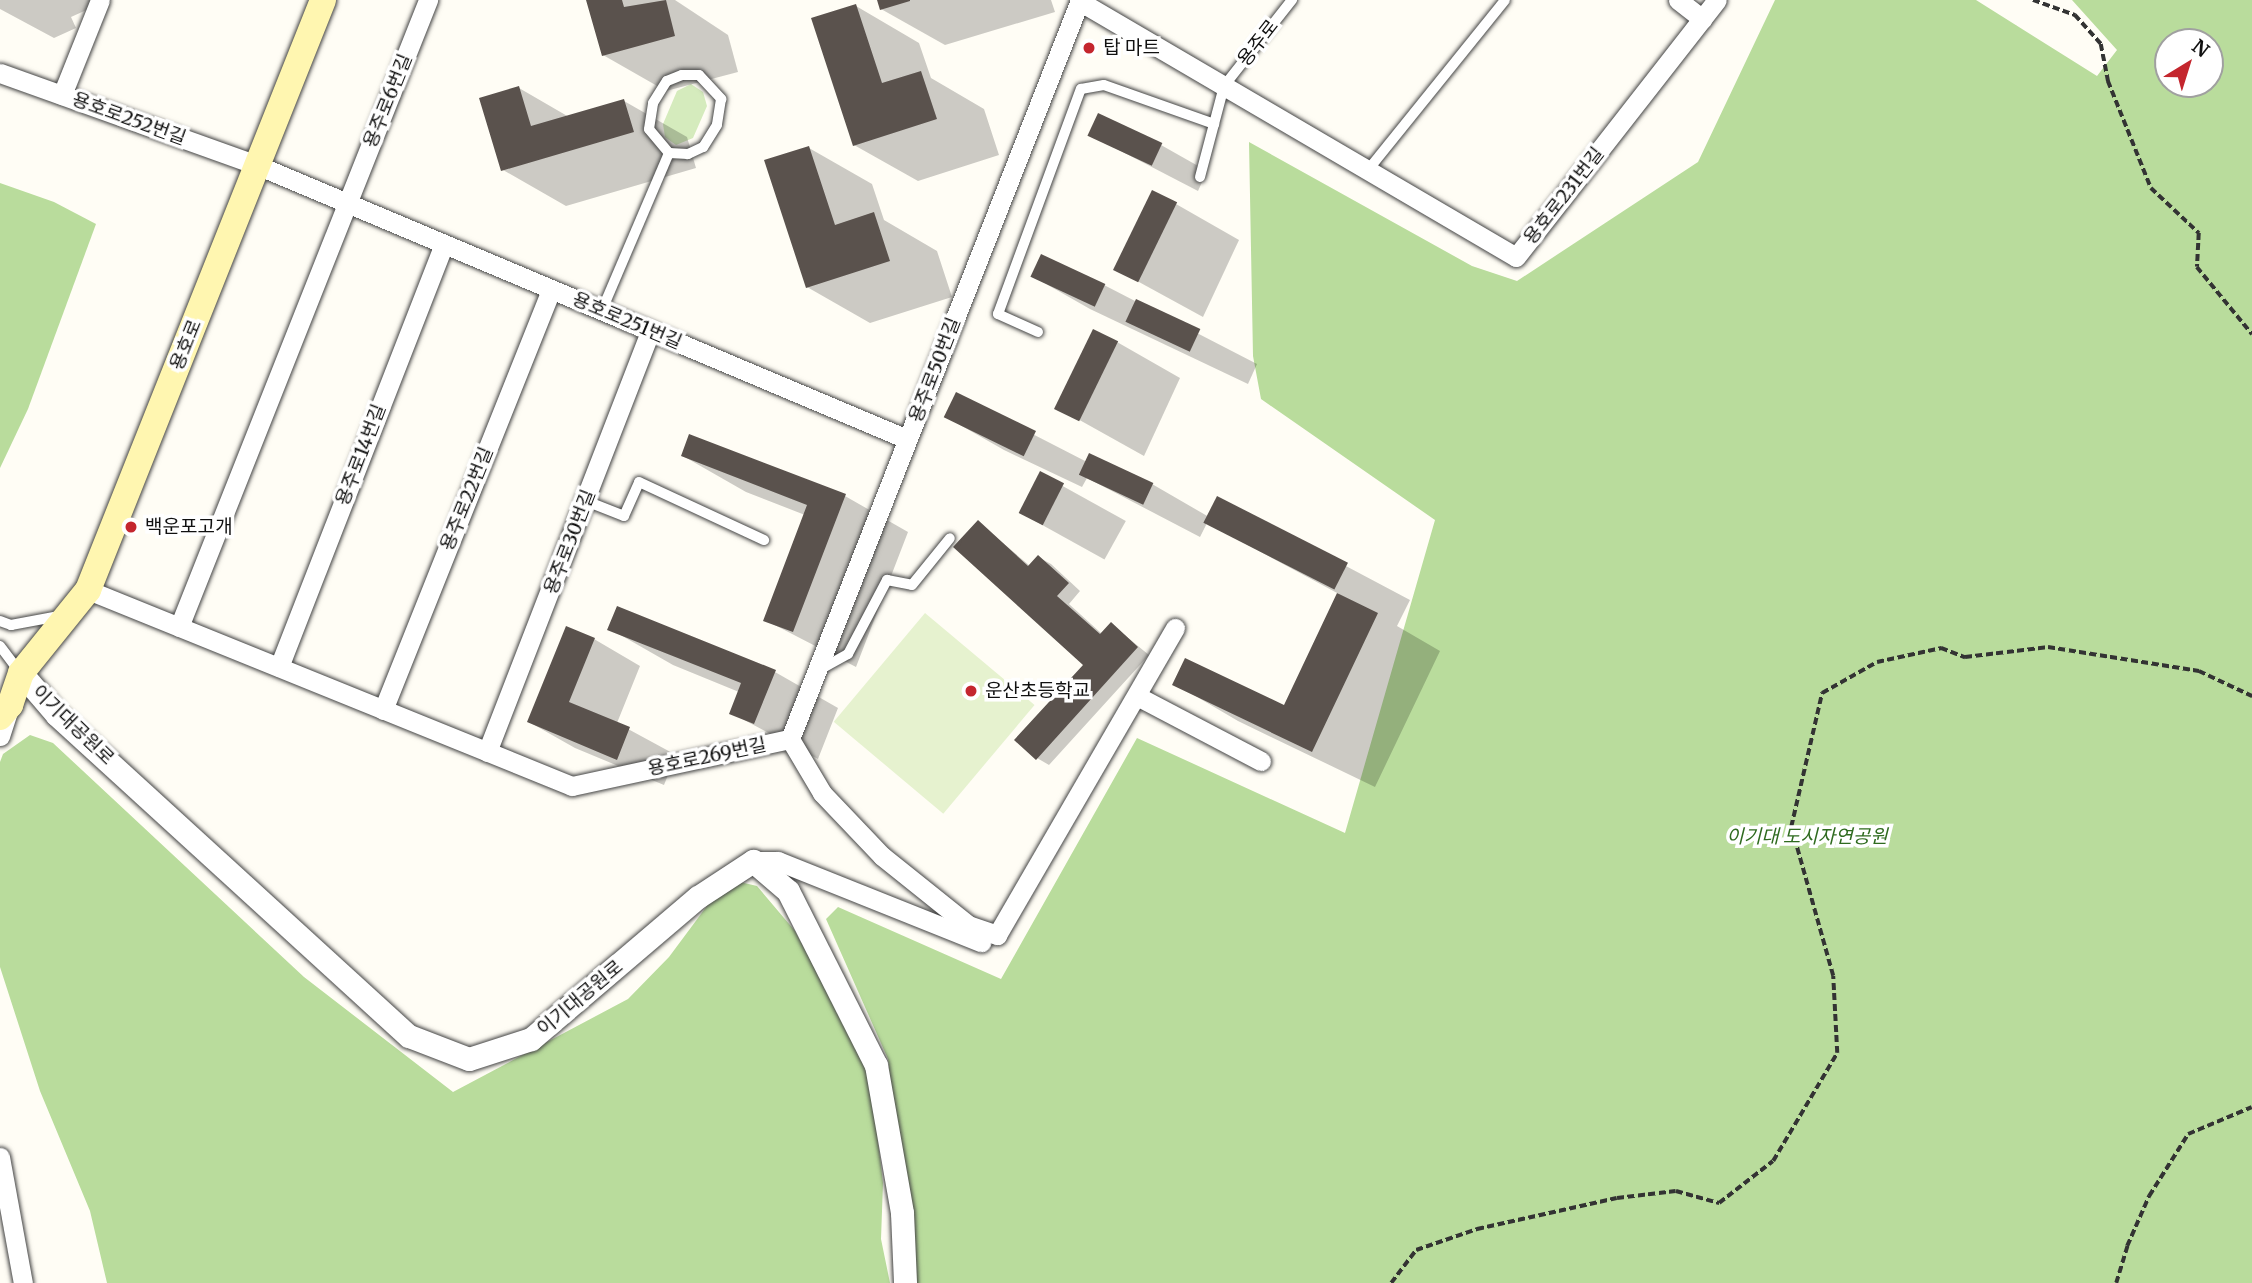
<!DOCTYPE html>
<meta charset="utf-8">
<style>
body{margin:0}
#map{position:relative;width:2252px;height:1283px;overflow:hidden;background:#fffdf5;font-family:Merriweather,"Noto Sans KR",serif}
div>[style]{position:absolute}
.green>*{inset:0;background:#d5ebbd}
.forest>*{inset:0;background:#b9dc9c}
.pitch>*{inset:0;background:#e6f2cf;transform-origin:0 0}
.shadow>*{inset:0;background:#0003;transform-origin:0 0}
.building>*{inset:0;background:#5a524d;transform-origin:0 0}
.path>*{height:3.5px;margin-top:-1.75px;transform-origin:0;background:repeating-linear-gradient(90deg,#333 0 7px,transparent 0 10.5px)}
.roads{filter:drop-shadow(0 0 2px #444) drop-shadow(0 0 2px #444)}
.service>*{height:10px;margin:-5px;padding:0 5px;transform-origin:5px;border-radius:5px;background:#fff}
.minor>*{height:19px;margin:-9.5px;padding:0 9.5px;transform-origin:9.5px;border-radius:9.5px;background:#fff}
.tertiary>*{height:23px;margin:-11.5px;padding:0 11.5px;transform-origin:11.5px;border-radius:11.5px;background:#fff}
.secondary>*{height:26px;margin:-13px;padding:0 13px;transform-origin:13px;border-radius:13px;background:#fff6b0}
.dots>*{width:19px;height:19px;translate:-50% -50%;box-sizing:border-box;border:4px solid #fff;border-radius:50%}
span{translate:-50% -50%;white-space:nowrap;text-align:center;line-height:1.15;-webkit-text-stroke:7px #fff;paint-order:stroke}
.street-label{font-size:19px;color:#111}
.poi-label{font-size:19px;color:#111}
.left{translate:0 -50%;text-align:left}
.park-label{font-size:19px;color:#2f6b1f;font-style:italic}
.north{position:absolute;left:2154px;top:28px;width:70px;height:70px;box-sizing:border-box;background:#fff;border:2px solid #a0a0a0;border-radius:50%;rotate:38deg;font-size:19px;font-weight:700;line-height:28px;text-align:center;color:#111}
.north::after{content:'';display:block;margin:auto;width:24px;height:32px;background:#c4262e;clip-path:polygon(50% 0,100% 100%,50% 72%,0 100%)}
</style>
<div id="map">
<div class="green">
<i style="clip-path:polygon(691px 84px,703px 92px,707px 106px,693px 138px,676px 145px,665px 137px,663px 124px,677px 91px)"></i>
</div>
<div class="forest">
<i style="clip-path:polygon(evenodd,1775px 0,1976px 0,2097px 76px,2117px 50px,2072px 0,2252px 0,2252px 1283px,912px 1283px,888px 1059px,826px 919px,838px 907px,1001px 979px,1137px 738px,1345px 833px,1435px 520px,1261px 399px,1253px 356px,1249px 142px,1472px 266px,1517px 281px,1698px 162px,1775px 0,2168px 42px,2210px 42px,2210px 84px,2168px 84px,2168px 42px)"></i>
<i style="clip-path:polygon(0 183px,54px 202px,96px 224px,28px 409px,0 468px)"></i>
<i style="clip-path:polygon(30px 735px,53px 743px,304px 977px,453px 1092px,628px 999px,669px 957px,727px 879px,757px 886px,795px 931px,870px 1073px,883px 1183px,881px 1239px,890px 1283px,107px 1283px,90px 1211px,40px 1091px,0 967px,0 762px,3px 754px)"></i>
</div>
<div class="pitch">
<i style="left:925px;top:613px;width:143px;height:142px;rotate:40deg"></i>
</div>
<div class="shadow">
<i style="clip-path:polygon(0 0,101px 0,102px 3px,71px 17px,76px 28px,54px 38px,0 9px)"></i>
<i style="clip-path:polygon(588px 0,675px 0,728px 35px,738px 72px,666px 91px,603px 55px)"></i>
<i style="clip-path:polygon(879px 0,1051px 0,1055px 12px,945px 45px,881px 9px)"></i>
<i style="clip-path:polygon(856px 6px,919px 43px,931px 78px,984px 109px,999px 155px,918px 181px,854px 145px)"></i>
<i style="clip-path:polygon(519px 88px,569px 117px,624px 101px,687px 137px,696px 168px,566px 206px,503px 170px)"></i>
<i style="clip-path:polygon(1090px 135px,1161px 145px,1207px 171px,1198px 191px)"></i>
<i style="clip-path:polygon(809px 148px,872px 184px,884px 220px,937px 251px,952px 297px,870px 323px,807px 287px)"></i>
<i style="clip-path:polygon(1176px 204px,1239px 240px,1203px 317px,1117px 270px)"></i>
<i style="clip-path:polygon(1032px 276px,1104px 285px,1257px 364px,1248px 384px,1090px 309px)"></i>
<i style="clip-path:polygon(1117px 342px,1180px 378px,1144px 456px,1058px 408px)"></i>
<i style="clip-path:polygon(957px 395px,1087px 462px,1152px 484px,1209px 517px,1218px 498px,1410px 600px,1397px 626px,1440px 651px,1375px 787px,1238px 721px,1175px 684px,1285px 708px,1339px 594px,1207px 523px,1200px 537px,1087px 478px,1082px 487px,1004px 450px,946px 417px)"></i>
<i style="clip-path:polygon(683px 456px,845px 496px,908px 532px,856px 667px,765px 620px,805px 515px,746px 492px)"></i>
<i style="left:1041px;top:474px;width:97px;height:44px;rotate:29deg"></i>
<i style="clip-path:polygon(978px 522px,1030px 566px,1038px 557px,1051px 564px,1080px 591px,1069px 604px,1102px 634px,1111px 624px,1149px 655px,1049px 765px,1037px 758px,1085px 665px)"></i>
<i style="clip-path:polygon(610px 629px,775px 672px,838px 708px,818px 759px,731px 713px,739px 692px,673px 665px)"></i>
<i style="clip-path:polygon(594px 639px,640px 666px,617px 723px,676px 755px,664px 785px,575px 748px,529px 722px)"></i>
</div>
<div class="building">
<i style="clip-path:polygon(586px 0,622px 0,624px 7px,666px 0,675px 36px,602px 56px)"></i>
<i style="clip-path:polygon(877px 0,910px 0,910px 1px,880px 10px)"></i>
<i style="clip-path:polygon(856px 4px,882px 83px,921px 71px,937px 119px,853px 146px,811px 18px)"></i>
<i style="clip-path:polygon(519px 86px,531px 126px,624px 99px,634px 132px,501px 171px,479px 98px)"></i>
<i style="left:1098px;top:113px;width:71px;height:25px;rotate:25deg"></i>
<i style="clip-path:polygon(809px 146px,835px 225px,874px 212px,890px 261px,806px 288px,764px 160px)"></i>
<i style="left:1152px;top:190px;width:28px;height:89px;rotate:26deg"></i>
<i style="left:1041px;top:254px;width:71px;height:25px;rotate:25deg"></i>
<i style="left:1136px;top:299px;width:71px;height:25px;rotate:25deg"></i>
<i style="left:1093px;top:329px;width:28px;height:89px;rotate:26deg"></i>
<i style="left:956px;top:392px;width:89px;height:28px;rotate:26deg"></i>
<i style="clip-path:polygon(689px 434px,846px 494px,793px 632px,763px 621px,807px 505px,681px 456px)"></i>
<i style="left:1089px;top:453px;width:71px;height:24px;rotate:25deg"></i>
<i style="left:1040px;top:471px;width:27px;height:47px;rotate:27deg"></i>
<i style="left:1217px;top:496px;width:147px;height:30px;rotate:27deg"></i>
<i style="clip-path:polygon(978px 520px,1028px 566px,1038px 555px,1069px 583px,1057px 596px,1100px 634px,1111px 622px,1138px 647px,1036px 760px,1014px 740px,1083px 665px,953px 547px)"></i>
<i style="clip-path:polygon(1337px 593px,1378px 613px,1312px 752px,1172px 685px,1185px 658px,1284px 705px)"></i>
<i style="clip-path:polygon(617px 606px,776px 670px,754px 724px,729px 714px,741px 683px,607px 630px)"></i>
<i style="clip-path:polygon(566px 626px,595px 638px,569px 702px,630px 727px,617px 760px,527px 722px)"></i>
</div>
<div class="path">
<i style="left:2033px;top:0;width:45px;rotate:19.7deg"></i>
<i style="left:2075px;top:15px;width:39px;rotate:48deg"></i>
<i style="left:2101px;top:44px;width:38px;rotate:79deg"></i>
<i style="left:2108px;top:81px;width:115px;rotate:68.1deg"></i>
<i style="left:2151px;top:188px;width:66px;rotate:43.2deg"></i>
<i style="left:2199px;top:233px;width:34px;rotate:93deg"></i>
<i style="left:2197px;top:267px;width:87px;rotate:50.6deg"></i>
<i style="left:1391px;top:1283px;width:41px;rotate:-52.9deg"></i>
<i style="left:1416px;top:1250px;width:65px;rotate:-19deg"></i>
<i style="left:1477px;top:1229px;width:143px;rotate:-12.5deg"></i>
<i style="left:1617px;top:1198px;width:59px;rotate:-6.8deg"></i>
<i style="left:1676px;top:1191px;width:45px;rotate:15.6deg"></i>
<i style="left:1719px;top:1203px;width:68px;rotate:-37.9deg"></i>
<i style="left:1773px;top:1161px;width:126px;rotate:-59.3deg"></i>
<i style="left:1837px;top:1053px;width:77px;rotate:-93deg"></i>
<i style="left:1833px;top:976px;width:155px;rotate:-105.7deg"></i>
<i style="left:1791px;top:827px;width:138px;rotate:-77deg"></i>
<i style="left:1822px;top:693px;width:63px;rotate:-29.4deg"></i>
<i style="left:1877px;top:662px;width:66px;rotate:-12.3deg"></i>
<i style="left:1941px;top:648px;width:26px;rotate:21deg"></i>
<i style="left:1965px;top:657px;width:84px;rotate:-6.9deg"></i>
<i style="left:2048px;top:647px;width:153px;rotate:9deg"></i>
<i style="left:2199px;top:671px;width:59px;rotate:25.3deg"></i>
<i style="left:2116px;top:1283px;width:39px;rotate:-73deg"></i>
<i style="left:2127px;top:1246px;width:55px;rotate:-66.3deg"></i>
<i style="left:2149px;top:1196px;width:73px;rotate:-57.8deg"></i>
<i style="left:2188px;top:1134px;width:69px;rotate:-22.9deg"></i>
</div>
<div class="roads">
<div class="service">
<i style="left:682px;top:75px;width:17px"></i>
<i style="left:699px;top:75px;width:33px;rotate:47deg"></i>
<i style="left:721px;top:99px;width:26px;rotate:99deg"></i>
<i style="left:717px;top:125px;width:26px;rotate:122deg"></i>
<i style="left:703px;top:147px;width:17px;rotate:155deg"></i>
<i style="left:688px;top:154px;width:19px;rotate:-177deg"></i>
<i style="left:669px;top:153px;width:31px;rotate:-130deg"></i>
<i style="left:649px;top:129px;width:26px;rotate:-81deg"></i>
<i style="left:653px;top:103px;width:26px;rotate:-58deg"></i>
<i style="left:667px;top:81px;width:16px;rotate:-22deg"></i>
<i style="left:1368px;top:170px;width:218px;rotate:-51.1deg"></i>
<i style="left:1200px;top:177px;width:94px;rotate:-75.2deg"></i>
<i style="left:1224px;top:86px;width:110px;rotate:-51.7deg"></i>
<i style="left:602px;top:310px;width:171px;rotate:-66.9deg"></i>
<i style="left:1038px;top:332px;width:44px;rotate:-155.8deg"></i>
<i style="left:998px;top:314px;width:240px;rotate:-69.8deg"></i>
<i style="left:1081px;top:89px;width:23px;rotate:-10deg"></i>
<i style="left:1104px;top:85px;width:117px;rotate:19.5deg"></i>
<i style="left:586px;top:501px;width:41px;rotate:21.5deg"></i>
<i style="left:624px;top:516px;width:37px;rotate:-66deg"></i>
<i style="left:639px;top:482px;width:138px;rotate:24.9deg"></i>
<i style="left:0;top:621px;width:12px;rotate:20deg"></i>
<i style="left:11px;top:625px;width:49px;rotate:-10.6deg"></i>
<i style="left:0;top:646px;width:31px;rotate:53deg"></i>
<i style="left:821px;top:669px;width:31px;rotate:-29deg"></i>
<i style="left:848px;top:654px;width:84px;rotate:-62.2deg"></i>
<i style="left:887px;top:580px;width:25px;rotate:11deg"></i>
<i style="left:912px;top:585px;width:60px;rotate:-51deg"></i>
</div>
<div class="minor">
<i style="left:1678px;top:0;width:31px;rotate:38deg"></i>
<i style="left:1079px;top:1px;width:506px;rotate:30.36deg"></i>
<i style="left:1516px;top:257px;width:326px;rotate:-52deg"></i>
<i style="left:0;top:73px;width:273px;rotate:19.7deg"></i>
<i style="left:257px;top:165px;width:705px;rotate:22.86deg"></i>
<i style="left:62px;top:95px;width:102px;rotate:-68.2deg"></i>
<i style="left:88px;top:590px;width:522px;rotate:22.05deg"></i>
<i style="left:572px;top:786px;width:223px;rotate:-12.2deg"></i>
<i style="left:179px;top:627px;width:675px;rotate:-68.34deg"></i>
<i style="left:279px;top:667px;width:454px;rotate:-68.7deg"></i>
<i style="left:1137px;top:696px;width:140px;rotate:27.7deg"></i>
<i style="left:383px;top:710px;width:453px;rotate:-68.2deg"></i>
<i style="left:0;top:736px;width:33px;rotate:-72deg"></i>
<i style="left:790px;top:739px;width:794px;rotate:-68.57deg"></i>
<i style="left:790px;top:739px;width:63px;rotate:59.3deg"></i>
<i style="left:822px;top:793px;width:87px;rotate:46.4deg"></i>
<i style="left:882px;top:856px;width:110px;rotate:38.7deg"></i>
<i style="left:968px;top:925px;width:31px;rotate:19deg"></i>
<i style="left:997px;top:935px;width:355px;rotate:-59.9deg"></i>
<i style="left:487px;top:752px;width:451px;rotate:-68.8deg"></i>
<i style="left:753px;top:861px;width:25px"></i>
<i style="left:778px;top:861px;width:219px;rotate:21.8deg"></i>
<i style="left:0;top:1157px;width:128px;rotate:79.7deg"></i>
</div>
<div class="tertiary">
<i style="left:21px;top:673px;width:55px;rotate:49.4deg"></i>
<i style="left:57px;top:715px;width:476px;rotate:42.4deg"></i>
<i style="left:409px;top:1036px;width:64px;rotate:21deg"></i>
<i style="left:469px;top:1059px;width:65px;rotate:-17.9deg"></i>
<i style="left:531px;top:1039px;width:219px;rotate:-40.4deg"></i>
<i style="left:698px;top:897px;width:66px;rotate:-33.2deg"></i>
<i style="left:753px;top:861px;width:46px;rotate:40.6deg"></i>
<i style="left:788px;top:891px;width:195px;rotate:63.2deg"></i>
<i style="left:876px;top:1065px;width:150px;rotate:80deg"></i>
<i style="left:902px;top:1213px;width:70px;rotate:87.5deg"></i>
</div>
<div class="secondary">
<i style="left:0;top:717px;width:16px;rotate:-50deg"></i>
<i style="left:10px;top:705px;width:34px;rotate:-71deg"></i>
<i style="left:21px;top:673px;width:107px;rotate:-51.1deg"></i>
<i style="left:88px;top:590px;width:635px;rotate:-68.28deg"></i>
</div>
</div>
<div class="dots">
<i style="left:1089px;top:48px;background:#c4262e"></i>
<i style="left:131px;top:527px;background:#c4262e"></i>
<i style="left:971px;top:691px;background:#c4262e"></i>
</div>
<div class="street-label">
<span style="left:1258px;top:43px;rotate:-52deg">용주로</span>
<span style="left:388px;top:101px;rotate:-68deg">용주로6번길</span>
<span style="left:129px;top:119px;rotate:20deg">용호로252번길</span>
<span style="left:1564px;top:196px;rotate:-52deg">용호로231번길</span>
<span style="left:627px;top:321px;rotate:23deg">용호로251번길</span>
<span style="left:186px;top:345px;rotate:-68deg">용호로</span>
<span style="left:935px;top:370px;rotate:-69deg">용주로50번길</span>
<span style="left:361px;top:455px;rotate:-69deg">용주로14번길</span>
<span style="left:467px;top:499px;rotate:-68deg">용주로22번길</span>
<span style="left:570px;top:542px;rotate:-69deg">용주로30번길</span>
<span style="left:73px;top:725px;rotate:44deg">이기대공원로</span>
<span style="left:707px;top:757px;rotate:-12deg">용호로269번길</span>
<span style="left:580px;top:998px;rotate:-40deg">이기대공원로</span>
</div>
<div class="poi-label">
<span class="left" style="left:1103px;top:48px">탑 마트</span>
<span class="left" style="left:145px;top:527px">백운포고개</span>
<span class="left" style="left:985px;top:691px">운산초등학교</span>
</div>
<div class="park-label">
<span style="left:1807px;top:837px">이기대 도시자연공원</span>
</div>
<div class="north">N</div>
</div>
